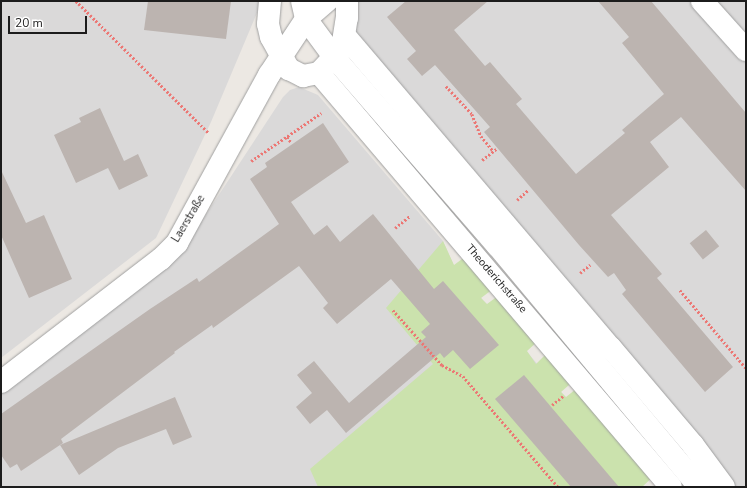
<!DOCTYPE html>
<meta charset="utf-8">
<style>
body{margin:0}
#map{position:relative;width:747px;height:488px;overflow:hidden;background:#ece8e3;font-family:"Nunito Sans",sans-serif}
div>[style]{position:absolute}
.residential>*{inset:0;background:#dad9d9}
.grass>*{inset:0;background:#cbe2ad}
.building>*{inset:0;background:#bcb4b0;transform-origin:0 0}
.path>*{height:2.5px;margin-top:-1.25px;transform-origin:0;background:repeating-linear-gradient(90deg,#ec7774 0 2px,transparent 0 4px)}
.roads{filter:drop-shadow(0 0 1px #a0a0a0) drop-shadow(0 0 1px #a0a0a0)}
.street>*{height:22px;margin:-11px;padding:0 11px;transform-origin:11px;border-radius:11px;background:#fff}
span{translate:-50% -50%;white-space:nowrap;text-align:center;line-height:1.15;-webkit-text-stroke:3.5px #fff;paint-order:stroke}
.street-label{font-size:11px;color:#1c1c1c}
.frame{position:absolute;inset:0;border:2px solid #1c1c1c;pointer-events:none}
.scale{position:absolute;left:8px;top:16px;width:79px;height:18px;box-sizing:border-box;border:2px solid #1c1c1c;border-top:0;padding-left:5px;font-size:12px;line-height:14px;white-space:nowrap;color:#1c1c1c;-webkit-text-stroke:3px #fff;paint-order:stroke}
</style>
<div id="map">
<div class="residential">
<i style="clip-path:polygon(1px 1px,262px 1px,211px 122px,156px 238px,1px 358px)"></i>
<i style="clip-path:polygon(328px 1px,746px 1px,746px 487px,729px 487px,367px 56px)"></i>
<i style="clip-path:polygon(299px 87px,318px 95px,443px 241px,454px 266px,642px 487px,1px 487px,1px 389px,180px 254px,283px 97px,290px 90px)"></i>
</div>
<div class="grass">
<i style="clip-path:polygon(443px 241px,454px 265px,462px 259px,472px 258px,497px 286px,481px 298px,487px 304px,502px 293px,538px 341px,527px 351px,536px 364px,549px 351px,576px 379px,561px 392px,566px 397px,581px 385px,656px 474px,642px 487px,318px 487px,310px 469px,433px 364px,386px 308px)"></i>
</div>
<div class="building">
<i style="clip-path:polygon(148px 1px,231px 1px,226px 39px,144px 30px)"></i>
<i style="clip-path:polygon(406px 1px,488px 1px,454px 30px,485px 66px,490px 62px,522px 99px,516px 104px,576px 174px,625px 133px,622px 130px,664px 94px,622px 43px,629px 37px,598px 1px,651px 1px,746px 113px,746px 191px,681px 117px,650px 142px,669px 167px,611px 215px,662px 274px,657px 278px,733px 367px,705px 392px,622px 294px,626px 290px,614px 273px,608px 277px,579px 245px,484px 132px,490px 127px,435px 65px,422px 76px,407px 59px,416px 51px,387px 17px)"></i>
<i style="clip-path:polygon(100px 108px,124px 161px,138px 154px,148px 176px,119px 190px,108px 168px,76px 183px,54px 135px,81px 122px,79px 118px)"></i>
<i style="clip-path:polygon(323px 123px,349px 162px,291px 202px,314px 235px,327px 225px,340px 242px,373px 214px,434px 289px,443px 281px,499px 345px,470px 369px,453px 350px,444px 358px,440px 353px,346px 433px,327px 410px,310px 424px,296px 407px,312px 393px,297px 375px,314px 361px,349px 403px,426px 337px,421px 332px,430px 324px,391px 279px,337px 324px,323px 308px,328px 303px,299px 266px,213px 328px,212px 325px,174px 352px,175px 353px,61px 439px,63px 443px,21px 471px,17px 464px,10px 468px,1px 455px,1px 414px,150px 309px,197px 278px,199px 282px,279px 224px,250px 179px,267px 167px,265px 163px)"></i>
<i style="clip-path:polygon(1px 170px,26px 223px,44px 215px,72px 279px,29px 298px,1px 235px)"></i>
<i style="left:706px;top:230px;width:21px;height:21px;rotate:51deg"></i>
<i style="clip-path:polygon(524px 375px,619px 487px,571px 487px,495px 399px)"></i>
<i style="clip-path:polygon(175px 397px,192px 437px,173px 445px,166px 429px,118px 448px,79px 475px,60px 445px)"></i>
</div>
<div class="path">
<i style="left:76px;top:1px;width:187px;rotate:44.8deg"></i>
<i style="left:446px;top:86px;width:38px;rotate:47deg"></i>
<i style="left:472px;top:114px;width:24px;rotate:68deg"></i>
<i style="left:481px;top:136px;width:19px;rotate:51deg"></i>
<i style="left:287px;top:137px;width:6px;rotate:51deg"></i>
<i style="left:482px;top:160px;width:18px;rotate:-38deg"></i>
<i style="left:251px;top:161px;width:85px;rotate:-34.4deg"></i>
<i style="left:517px;top:200px;width:15px;rotate:-42deg"></i>
<i style="left:395px;top:228px;width:19px;rotate:-39deg"></i>
<i style="left:580px;top:273px;width:13px;rotate:-39deg"></i>
<i style="left:680px;top:290px;width:102px;rotate:49.8deg"></i>
<i style="left:393px;top:310px;width:74px;rotate:48.3deg"></i>
<i style="left:442px;top:365px;width:24px;rotate:28deg"></i>
<i style="left:463px;top:376px;width:146px;rotate:49.4deg"></i>
<i style="left:552px;top:405px;width:14px;rotate:-39deg"></i>
</div>
<div class="roads">
<div class="street">
<i style="left:270px;top:1px;width:23px;rotate:95deg"></i>
<i style="left:268px;top:24px;width:13px;rotate:77deg"></i>
<i style="left:271px;top:37px;width:37px;rotate:61deg"></i>
<i style="left:289px;top:69px;width:16px;rotate:27deg"></i>
<i style="left:303px;top:76px;width:16px;rotate:-11deg"></i>
<i style="left:319px;top:73px;width:34px;rotate:-47deg"></i>
<i style="left:342px;top:48px;width:30px;rotate:-81deg"></i>
<i style="left:347px;top:18px;width:17px;rotate:-90deg"></i>
<i style="left:302px;top:1px;width:18px;rotate:77deg"></i>
<i style="left:306px;top:19px;width:47px;rotate:53.6deg"></i>
<i style="left:334px;top:57px;width:249px;rotate:49.1deg"></i>
<i style="left:497px;top:245px;width:315px;rotate:50.1deg"></i>
<i style="left:702px;top:1px;width:66px;rotate:48.1deg"></i>
<i style="left:345px;top:36px;width:410px;rotate:49.6deg"></i>
<i style="left:611px;top:348px;width:127px;rotate:49.8deg"></i>
<i style="left:693px;top:445px;width:52px;rotate:53.6deg"></i>
<i style="left:319px;top:73px;width:543px;rotate:49.63deg"></i>
<i style="left:1px;top:382px;width:202px;rotate:-37.6deg"></i>
<i style="left:161px;top:259px;width:23px;rotate:-45deg"></i>
<i style="left:177px;top:243px;width:192px;rotate:-61.3deg"></i>
<i style="left:269px;top:75px;width:67px;rotate:-56.5deg"></i>
<i style="left:306px;top:19px;width:28px;rotate:-41deg"></i>
</div>
</div>
<div class="street-label">
<span style="left:189px;top:219px;rotate:-59deg">Laerstraße</span>
<span style="left:496px;top:279px;rotate:49deg">Theoderichstraße</span>
</div>
<div class="frame"></div>
<div class="scale">20 m</div>
</div>
